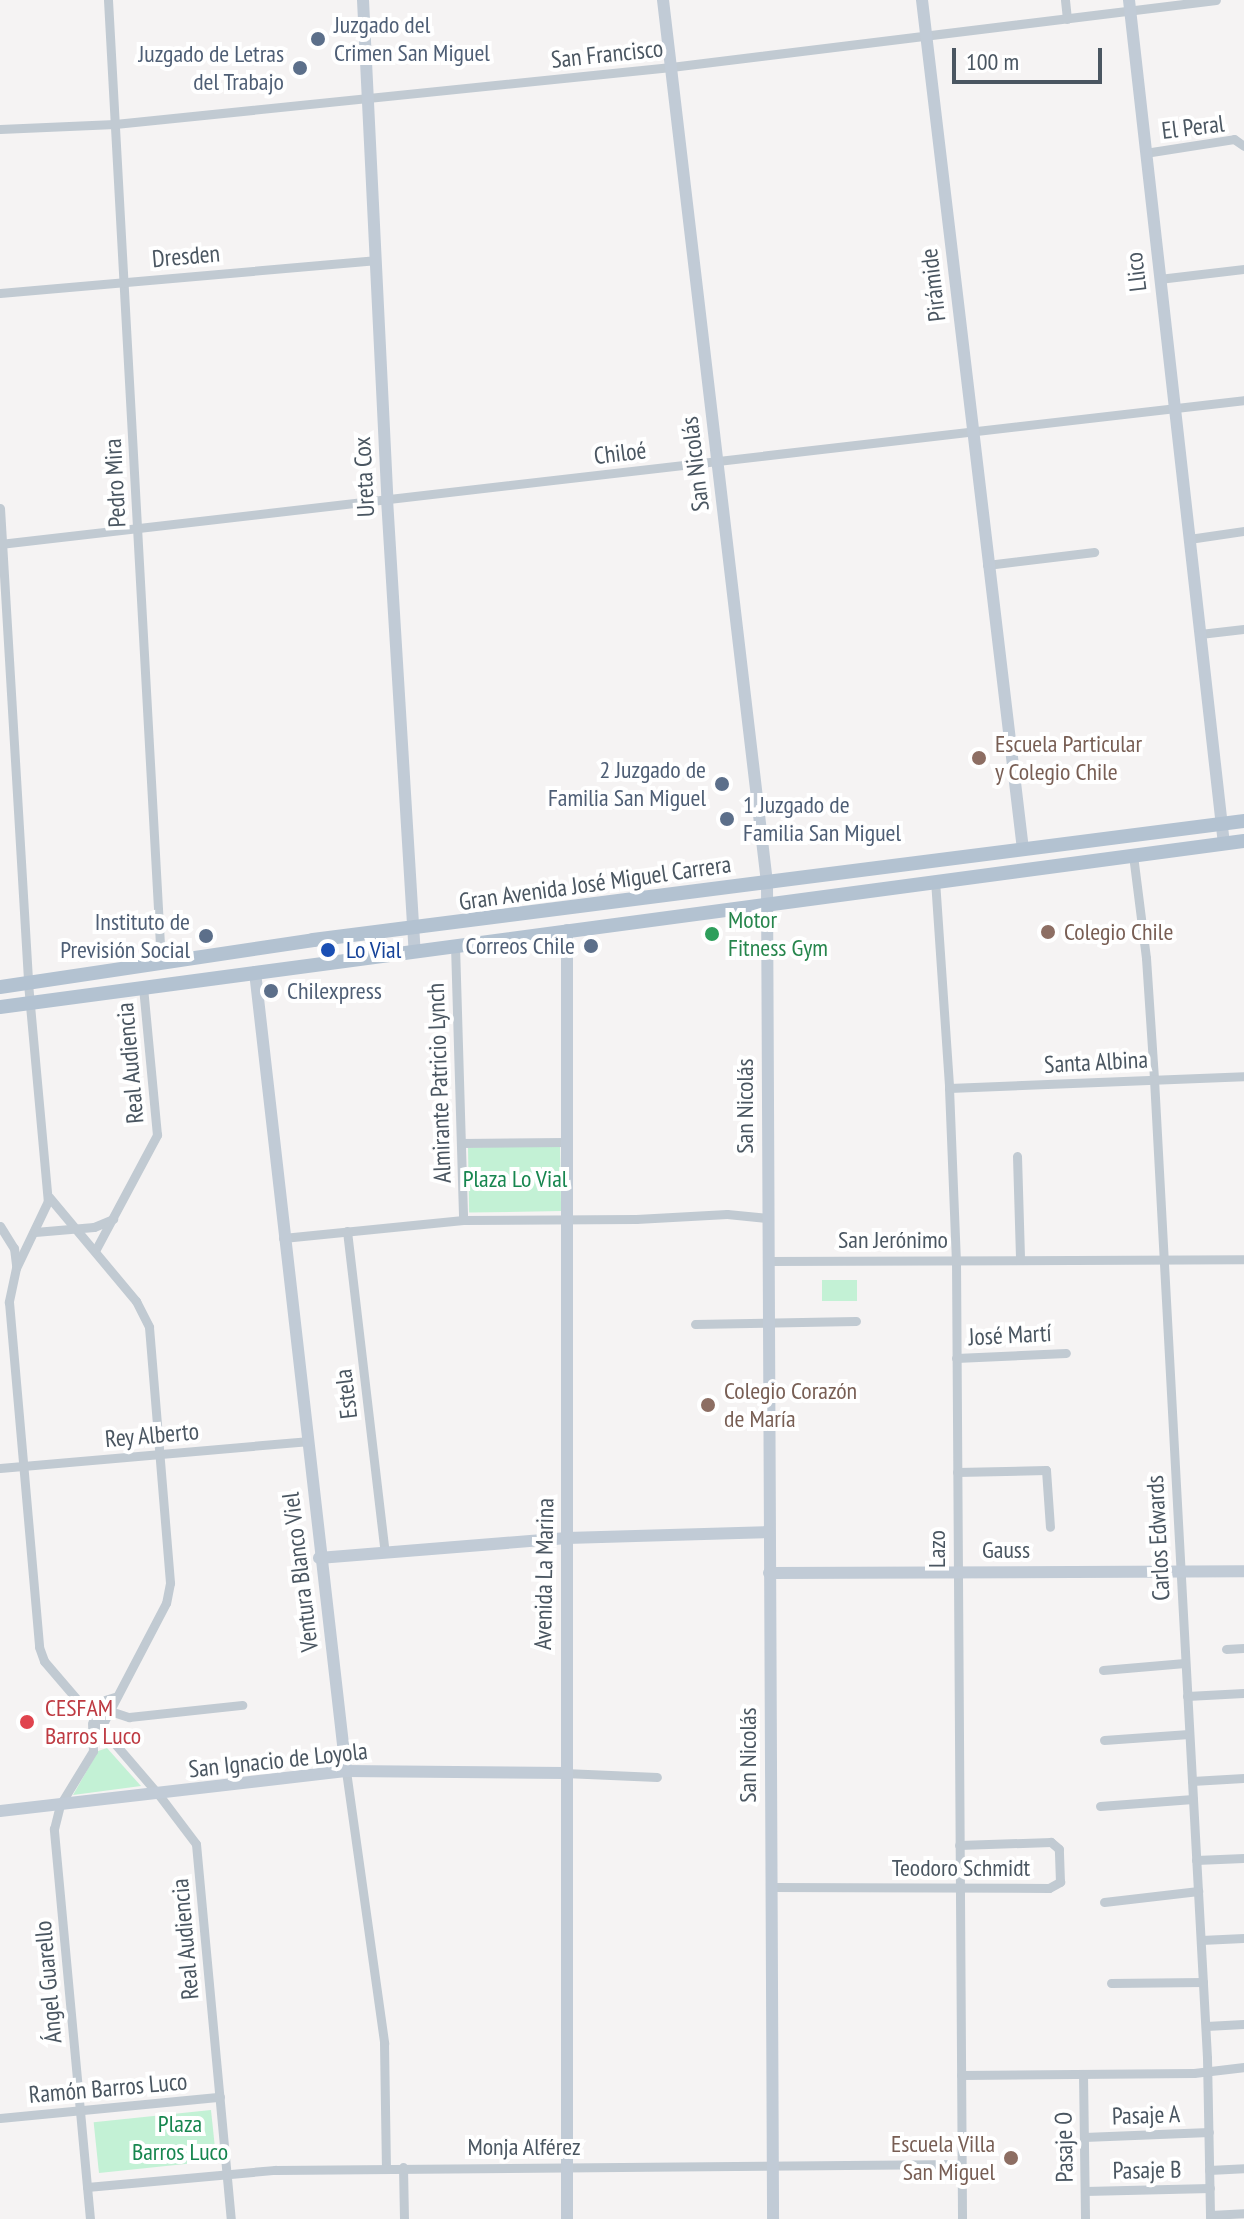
<!DOCTYPE html>
<meta charset="utf-8">
<style>
body{margin:0}
#map{position:relative;width:1244px;height:2219px;overflow:hidden;background:#f5f3f3;font-family:"PT Sans Narrow",sans-serif}
div>[style]{position:absolute}
.green>*{inset:0;background:#c3f1d5;transform-origin:0 0}
.street>*{height:9px;margin:-4.5px;padding:0 4.5px;transform-origin:4.5px;border-radius:4.5px;background:#c1cad2}
.secondary>*{height:12px;margin:-6px;padding:0 6px;transform-origin:6px;border-radius:6px;background:#c1cbd6}
.primary>*{height:14px;margin:-7px;padding:0 7px;transform-origin:7px;border-radius:7px;background:#b3c2d1}
.dots>*{width:22px;height:22px;translate:-50% -50%;box-sizing:border-box;border:4px solid #fff;border-radius:50%}
span{translate:-50% -50%;white-space:nowrap;text-align:center;line-height:1.15;-webkit-text-stroke:8px #fff;paint-order:stroke}
.service-label{font-size:24px;color:#4e5e75}
.left{translate:0 -50%;text-align:left}
.right{translate:-100% -50%;text-align:right}
.street-label{font-size:24px;color:#4a5661}
.education-label{font-size:24px;color:#785e54}
.leisure-label{font-size:24px;color:#27864d}
.transit-label{font-size:24px;color:#164399}
.park-label{font-size:24px;color:#17864f}
.health-label{font-size:24px;color:#be3a42}
.scale{position:absolute;left:952px;top:48px;width:150px;height:36px;box-sizing:border-box;border:4px solid #4a5661;border-top:0;padding-left:10px;font-size:24px;line-height:28px;white-space:nowrap;color:#4a5661;-webkit-text-stroke:6px #fff;paint-order:stroke}
</style>
<div id="map">
<div class="green">
<i style="left:560px;top:1146px;width:65px;height:92px;rotate:89deg"></i>
<i style="left:857px;top:1280px;width:21px;height:35px;rotate:90deg"></i>
<i style="clip-path:polygon(107px 1748px,141px 1786px,73px 1795px,98px 1751px)"></i>
<i style="left:211px;top:2110px;width:51px;height:118px;rotate:84deg"></i>
</div>
<div class="street">
<i style="left:108px;top:0;width:964px;rotate:86.85deg"></i>
<i style="left:1065px;top:0;width:19px;rotate:84deg"></i>
<i style="left:0;top:129px;width:115px;rotate:-2.5deg"></i>
<i style="left:115px;top:124px;width:559px;rotate:-5.85deg"></i>
<i style="left:671px;top:67px;width:549px;rotate:-7.01deg"></i>
<i style="left:1145px;top:153px;width:90px;rotate:-8.9deg"></i>
<i style="left:1234px;top:139px;width:12px;rotate:35deg"></i>
<i style="left:1159px;top:279px;width:86px;rotate:-6.7deg"></i>
<i style="left:0;top:293px;width:376px;rotate:-5deg"></i>
<i style="left:0;top:508px;width:476px;rotate:86.6deg"></i>
<i style="left:28px;top:983px;width:219px;rotate:84.8deg"></i>
<i style="left:48px;top:1201px;width:74px;rotate:115.5deg"></i>
<i style="left:16px;top:1268px;width:35px;rotate:102deg"></i>
<i style="left:9px;top:1302px;width:346px;rotate:85deg"></i>
<i style="left:39px;top:1647px;width:15px;rotate:70deg"></i>
<i style="left:44px;top:1661px;width:177px;rotate:49.4deg"></i>
<i style="left:159px;top:1795px;width:61px;rotate:52.9deg"></i>
<i style="left:196px;top:1844px;width:377px;rotate:84.7deg"></i>
<i style="left:1189px;top:539px;width:56px;rotate:-8.3deg"></i>
<i style="left:0;top:544px;width:1252px;rotate:-6.6deg"></i>
<i style="left:987px;top:565px;width:108px;rotate:-6.9deg"></i>
<i style="left:1200px;top:634px;width:44px;rotate:-6.5deg"></i>
<i style="left:1133px;top:855px;width:104px;rotate:82.8deg"></i>
<i style="left:1146px;top:958px;width:121px;rotate:86.2deg"></i>
<i style="left:1154px;top:1079px;width:980px;rotate:86.9deg"></i>
<i style="left:1207px;top:2058px;width:161px;rotate:88.9deg"></i>
<i style="left:935px;top:880px;width:208px;rotate:86.1deg"></i>
<i style="left:949px;top:1088px;width:172px;rotate:87.7deg"></i>
<i style="left:956px;top:1260px;width:959px;rotate:89.64deg"></i>
<i style="left:455px;top:945px;width:275px;rotate:88.3deg"></i>
<i style="left:949px;top:1088px;width:295px;rotate:-2.3deg"></i>
<i style="left:461px;top:1143px;width:105px;rotate:-0.5deg"></i>
<i style="left:1017px;top:1156px;width:104px;rotate:88.3deg"></i>
<i style="left:49px;top:1197px;width:136px;rotate:50.1deg"></i>
<i style="left:136px;top:1301px;width:29px;rotate:63deg"></i>
<i style="left:149px;top:1327px;width:257px;rotate:85.3deg"></i>
<i style="left:170px;top:1583px;width:20px;rotate:101deg"></i>
<i style="left:166px;top:1603px;width:142px;rotate:117.6deg"></i>
<i style="left:0;top:1226px;width:26px;rotate:58deg"></i>
<i style="left:14px;top:1248px;width:17px;rotate:83deg"></i>
<i style="left:347px;top:1231px;width:324px;rotate:83.3deg"></i>
<i style="left:35px;top:1232px;width:59px;rotate:-4.8deg"></i>
<i style="left:94px;top:1227px;width:21px;rotate:-23deg"></i>
<i style="left:283px;top:1238px;width:181px;rotate:-5.7deg"></i>
<i style="left:463px;top:1220px;width:173px;rotate:-0.3deg"></i>
<i style="left:636px;top:1219px;width:91px;rotate:-3.1deg"></i>
<i style="left:727px;top:1214px;width:40px;rotate:5.7deg"></i>
<i style="left:95px;top:1251px;width:132px;rotate:-61.9deg"></i>
<i style="left:157px;top:1135px;width:148px;rotate:-95.4deg"></i>
<i style="left:767px;top:1261px;width:477px;rotate:-0.2deg"></i>
<i style="left:695px;top:1324px;width:161px;rotate:-1.1deg"></i>
<i style="left:956px;top:1358px;width:110px;rotate:-2.6deg"></i>
<i style="left:0;top:1468px;width:308px;rotate:-5deg"></i>
<i style="left:957px;top:1472px;width:89px;rotate:-1.3deg"></i>
<i style="left:1046px;top:1470px;width:57px;rotate:86deg"></i>
<i style="left:1226px;top:1649px;width:18px;rotate:-3deg"></i>
<i style="left:1103px;top:1670px;width:82px;rotate:-4.9deg"></i>
<i style="left:1187px;top:1696px;width:57px;rotate:-3deg"></i>
<i style="left:82px;top:1707px;width:34px;rotate:-17deg"></i>
<i style="left:110px;top:1711px;width:20px;rotate:18deg"></i>
<i style="left:129px;top:1717px;width:114px;rotate:-6.1deg"></i>
<i style="left:1104px;top:1740px;width:85px;rotate:-4deg"></i>
<i style="left:346px;top:1771px;width:275px;rotate:82deg"></i>
<i style="left:384px;top:2043px;width:124px;rotate:89.1deg"></i>
<i style="left:564px;top:1773px;width:93px;rotate:2.5deg"></i>
<i style="left:1192px;top:1781px;width:52px;rotate:-3.3deg"></i>
<i style="left:1100px;top:1806px;width:93px;rotate:-4.3deg"></i>
<i style="left:1196px;top:1860px;width:48px;rotate:-2.4deg"></i>
<i style="left:771px;top:1887px;width:278px;rotate:0.2deg"></i>
<i style="left:1049px;top:1888px;width:13px;rotate:-29deg"></i>
<i style="left:1060px;top:1882px;width:33px;rotate:-92deg"></i>
<i style="left:1059px;top:1849px;width:11px;rotate:-139deg"></i>
<i style="left:1051px;top:1842px;width:92px;rotate:178.1deg"></i>
<i style="left:1104px;top:1902px;width:95px;rotate:-6.7deg"></i>
<i style="left:1201px;top:1940px;width:43px;rotate:-2.7deg"></i>
<i style="left:1111px;top:1983px;width:92px;rotate:-0.6deg"></i>
<i style="left:1206px;top:2026px;width:38px;rotate:-3deg"></i>
<i style="left:1083px;top:2074px;width:145px;rotate:89.2deg"></i>
<i style="left:961px;top:2075px;width:233px;rotate:-0.5deg"></i>
<i style="left:1194px;top:2073px;width:50px;rotate:-6.8deg"></i>
<i style="left:0;top:2118px;width:221px;rotate:-5.5deg"></i>
<i style="left:1084px;top:2137px;width:125px;rotate:-2.3deg"></i>
<i style="left:403px;top:2167px;width:52px;rotate:88.9deg"></i>
<i style="left:1209px;top:2170px;width:35px;rotate:-3deg"></i>
<i style="left:87px;top:2187px;width:189px;rotate:-5.2deg"></i>
<i style="left:275px;top:2170px;width:686px;rotate:-0.5deg"></i>
<i style="left:1085px;top:2191px;width:125px;rotate:-1.4deg"></i>
<i style="left:1210px;top:2215px;width:34px;rotate:-3deg"></i>
<i style="left:90px;top:2219px;width:392px;rotate:-95.3deg"></i>
<i style="left:54px;top:1829px;width:25px;rotate:-76deg"></i>
<i style="left:60px;top:1805px;width:63px;rotate:-58.6deg"></i>
<i style="left:93px;top:1751px;width:28px;rotate:-92deg"></i>
</div>
<div class="secondary">
<i style="left:363px;top:0;width:500px;rotate:87.2deg"></i>
<i style="left:387px;top:499px;width:453px;rotate:86.5deg"></i>
<i style="left:663px;top:0;width:888px;rotate:83.28deg"></i>
<i style="left:767px;top:882px;width:1337px;rotate:89.74deg"></i>
<i style="left:922px;top:0;width:855px;rotate:83.22deg"></i>
<i style="left:1129px;top:0;width:849px;rotate:83.58deg"></i>
<i style="left:255px;top:972px;width:804px;rotate:83.5deg"></i>
<i style="left:319px;top:1558px;width:249px;rotate:-4.6deg"></i>
<i style="left:567px;top:1538px;width:202px;rotate:-1.7deg"></i>
<i style="left:769px;top:1573px;width:475px;rotate:-0.2deg"></i>
<i style="left:0;top:1811px;width:348px;rotate:-6.6deg"></i>
<i style="left:346px;top:1771px;width:218px;rotate:0.5deg"></i>
<i style="left:567px;top:2219px;width:1289px;rotate:-90deg"></i>
</div>
<div class="primary">
<i style="left:0;top:987px;width:317px;rotate:-8.5deg"></i>
<i style="left:313px;top:940px;width:939px;rotate:-7.28deg"></i>
<i style="left:0;top:1007px;width:1255px;rotate:-7.6deg"></i>
</div>
<div class="dots">
<i style="left:318px;top:39px;background:#5c6f8a"></i>
<i style="left:300px;top:68px;background:#5c6f8a"></i>
<i style="left:979px;top:758px;background:#8d6e63"></i>
<i style="left:722px;top:784px;background:#5c6f8a"></i>
<i style="left:727px;top:819px;background:#5c6f8a"></i>
<i style="left:1048px;top:932px;background:#8d6e63"></i>
<i style="left:712px;top:934px;background:#2e9e5b"></i>
<i style="left:206px;top:936px;background:#5c6f8a"></i>
<i style="left:591px;top:946px;background:#5c6f8a"></i>
<i style="left:328px;top:950px;background:#1a4fb4"></i>
<i style="left:271px;top:991px;background:#5c6f8a"></i>
<i style="left:708px;top:1405px;background:#8d6e63"></i>
<i style="left:27px;top:1722px;background:#e0444e"></i>
<i style="left:1011px;top:2158px;background:#8d6e63"></i>
</div>
<div class="service-label">
<span class="left" style="left:334px;top:39px">Juzgado del<br>Crimen San Miguel</span>
<span class="right" style="left:284px;top:68px">Juzgado de Letras<br>del Trabajo</span>
<span class="right" style="left:706px;top:784px">2 Juzgado de<br>Familia San Miguel</span>
<span class="left" style="left:743px;top:819px">1 Juzgado de<br>Familia San Miguel</span>
<span class="right" style="left:190px;top:936px">Instituto de<br>Previsión Social</span>
<span class="right" style="left:575px;top:946px">Correos Chile</span>
<span class="left" style="left:287px;top:991px">Chilexpress</span>
</div>
<div class="street-label">
<span style="left:607px;top:54px;rotate:-6deg">San Francisco</span>
<span style="left:1193px;top:127px;rotate:-7deg">El Peral</span>
<span style="left:186px;top:256px;rotate:-5deg">Dresden</span>
<span style="left:1136px;top:272px;rotate:-97deg">Llico</span>
<span style="left:933px;top:285px;rotate:-97deg">Pirámide</span>
<span style="left:620px;top:453px;rotate:-7deg">Chiloé</span>
<span style="left:695px;top:464px;rotate:-97deg">San Nicolás</span>
<span style="left:364px;top:477px;rotate:-93deg">Ureta Cox</span>
<span style="left:115px;top:483px;rotate:-93deg">Pedro Mira</span>
<span style="left:595px;top:883px;rotate:-8deg">Gran Avenida José Miguel Carrera</span>
<span style="left:1096px;top:1062px;rotate:-3deg">Santa Albina</span>
<span style="left:130px;top:1063px;rotate:-95deg">Real Audiencia</span>
<span style="left:439px;top:1083px;rotate:-92deg">Almirante Patricio Lynch</span>
<span style="left:745px;top:1106px;rotate:-90deg">San Nicolás</span>
<span style="left:893px;top:1240px">San Jerónimo</span>
<span style="left:1010px;top:1335px;rotate:-3deg">José Martí</span>
<span style="left:346px;top:1394px;rotate:-97deg">Estela</span>
<span style="left:152px;top:1435px;rotate:-5deg">Rey Alberto</span>
<span style="left:1158px;top:1538px;rotate:-93deg">Carlos Edwards</span>
<span style="left:937px;top:1549px;rotate:-90deg">Lazo</span>
<span style="left:1006px;top:1550px">Gauss</span>
<span style="left:300px;top:1572px;rotate:-97deg">Ventura Blanco Viel</span>
<span style="left:544px;top:1574px;rotate:-89deg">Avenida La Marina</span>
<span style="left:748px;top:1755px;rotate:-90deg">San Nicolás</span>
<span style="left:278px;top:1760px;rotate:-6deg">San Ignacio de Loyola</span>
<span style="left:961px;top:1868px">Teodoro Schmidt</span>
<span style="left:185px;top:1939px;rotate:-95deg">Real Audiencia</span>
<span style="left:48px;top:1982px;rotate:-95deg">Ángel Guarello</span>
<span style="left:108px;top:2088px;rotate:-5deg">Ramón Barros Luco</span>
<span style="left:1146px;top:2115px;rotate:-2deg">Pasaje A</span>
<span style="left:524px;top:2147px">Monja Alférez</span>
<span style="left:1064px;top:2147px;rotate:-91deg">Pasaje O</span>
<span style="left:1147px;top:2170px;rotate:-1deg">Pasaje B</span>
</div>
<div class="education-label">
<span class="left" style="left:995px;top:758px">Escuela Particular<br>y Colegio Chile</span>
<span class="left" style="left:1064px;top:932px">Colegio Chile</span>
<span class="left" style="left:724px;top:1405px">Colegio Corazón<br>de María</span>
<span class="right" style="left:995px;top:2158px">Escuela Villa<br>San Miguel</span>
</div>
<div class="leisure-label">
<span class="left" style="left:728px;top:934px">Motor<br>Fitness Gym</span>
</div>
<div class="transit-label">
<span class="left" style="left:346px;top:950px">Lo Vial</span>
</div>
<div class="park-label">
<span style="left:515px;top:1179px">Plaza Lo Vial</span>
<span style="left:180px;top:2138px">Plaza<br>Barros Luco</span>
</div>
<div class="health-label">
<span class="left" style="left:45px;top:1722px">CESFAM<br>Barros Luco</span>
</div>
<div class="scale">100 m</div>
</div>
